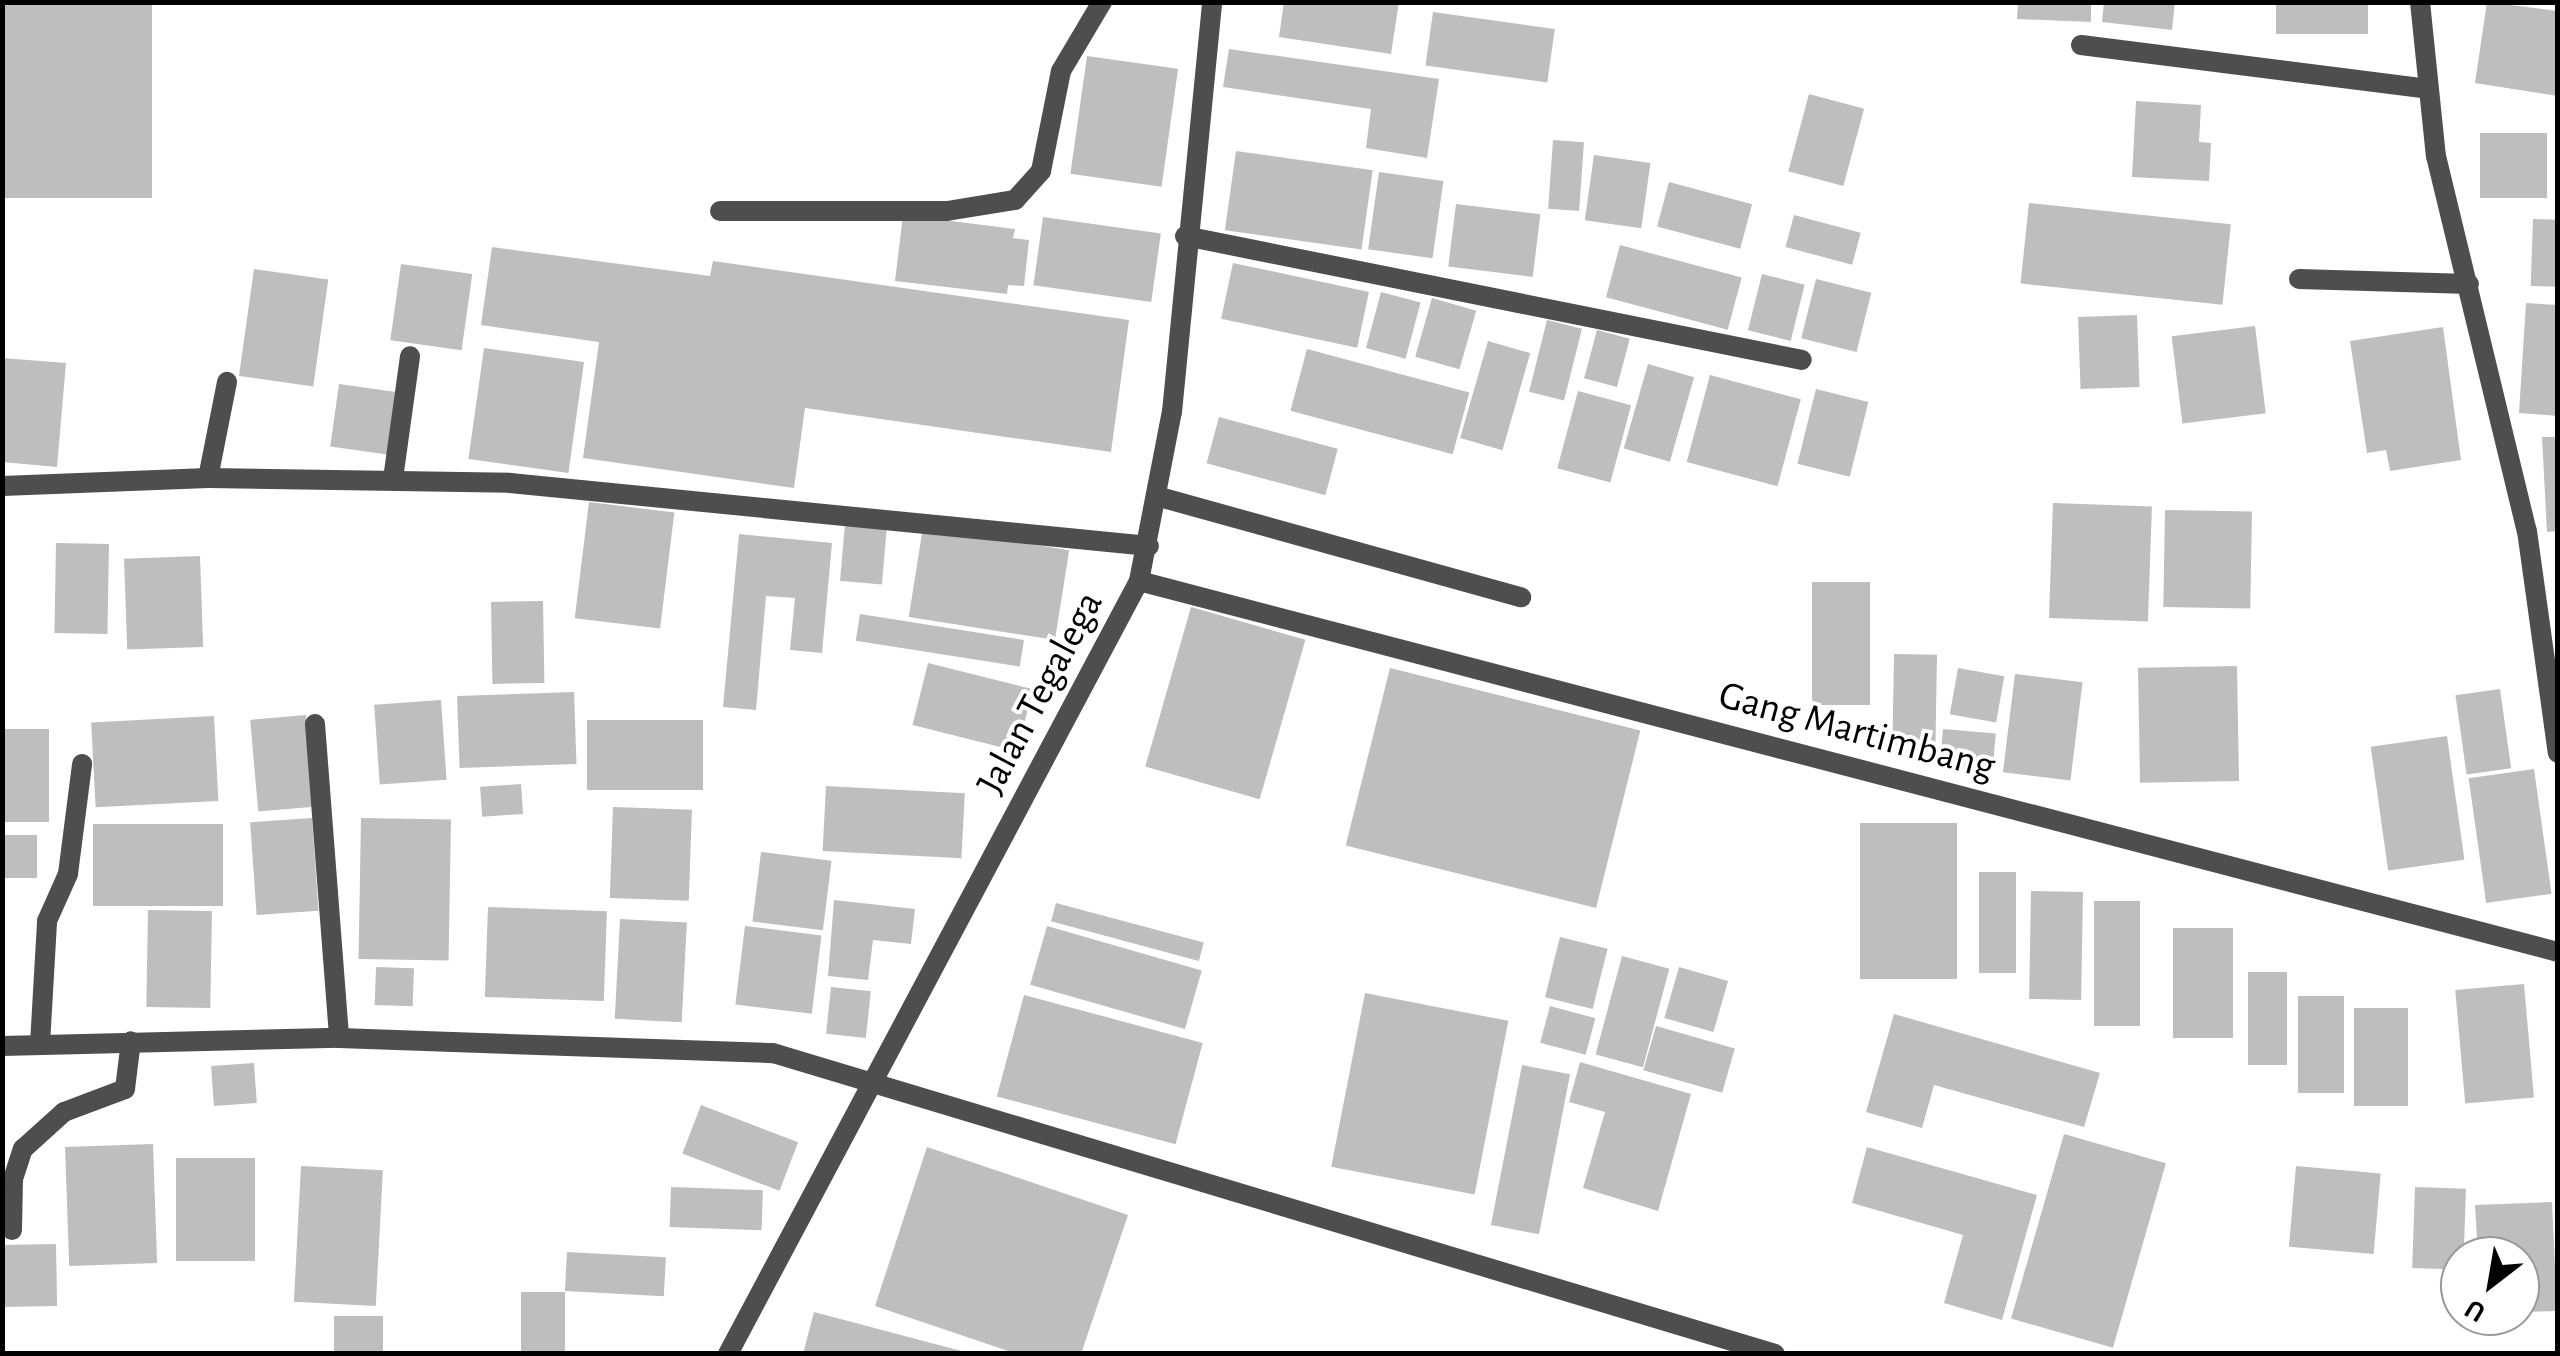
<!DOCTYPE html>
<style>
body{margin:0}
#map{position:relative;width:2560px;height:1356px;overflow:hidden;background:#fff;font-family:"Alegreya Sans",sans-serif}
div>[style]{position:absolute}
.building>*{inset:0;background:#bebebe;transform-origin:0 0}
.service>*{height:20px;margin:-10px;padding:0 10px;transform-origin:10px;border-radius:10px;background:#4e4e4e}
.minor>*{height:20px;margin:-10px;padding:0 10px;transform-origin:10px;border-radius:10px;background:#4e4e4e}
span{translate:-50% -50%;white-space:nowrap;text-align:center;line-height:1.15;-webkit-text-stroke:8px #fff;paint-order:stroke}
.street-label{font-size:40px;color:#000}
.frame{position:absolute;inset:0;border:5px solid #000;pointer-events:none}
.north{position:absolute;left:2440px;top:1236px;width:100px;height:100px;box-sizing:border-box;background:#fff;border:2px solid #999;border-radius:50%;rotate:211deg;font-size:28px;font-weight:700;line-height:40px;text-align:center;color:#000}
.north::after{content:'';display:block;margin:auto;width:35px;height:45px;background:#000;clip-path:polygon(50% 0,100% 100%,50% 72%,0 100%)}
</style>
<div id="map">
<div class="building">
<i style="left:5px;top:2px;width:147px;height:196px"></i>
<i style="clip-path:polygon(1284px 2px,1399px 2px,1391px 54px,1279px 37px)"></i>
<i style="clip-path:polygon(2018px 2px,2091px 2px,2091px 22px,2017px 19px)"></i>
<i style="clip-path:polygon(2104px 2px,2175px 2px,2172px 30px,2102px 22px)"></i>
<i style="left:2276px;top:2px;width:92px;height:32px"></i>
<i style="clip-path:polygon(2487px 2px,2558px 11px,2558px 96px,2475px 83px)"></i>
<i style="left:1433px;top:12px;width:123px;height:54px;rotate:8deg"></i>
<i style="clip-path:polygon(1229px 49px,1439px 79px,1427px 158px,1366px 148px,1371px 109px,1223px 87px)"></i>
<i style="left:1087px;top:56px;width:92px;height:119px;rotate:8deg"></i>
<i style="left:1809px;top:94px;width:57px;height:80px;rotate:15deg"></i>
<i style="clip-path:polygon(2136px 101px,2201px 105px,2199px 142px,2211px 143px,2209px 181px,2132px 177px)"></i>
<i style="left:2547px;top:133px;width:65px;height:67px;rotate:90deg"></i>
<i style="left:1553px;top:140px;width:31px;height:69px;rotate:4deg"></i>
<i style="left:1236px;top:151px;width:138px;height:80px;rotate:8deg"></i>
<i style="left:1594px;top:155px;width:57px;height:66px;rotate:8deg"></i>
<i style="left:1379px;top:172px;width:65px;height:78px;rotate:8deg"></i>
<i style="left:1669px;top:182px;width:86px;height:46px;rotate:15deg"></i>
<i style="left:2029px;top:203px;width:203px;height:81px;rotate:6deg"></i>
<i style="left:1456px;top:204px;width:85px;height:63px;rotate:7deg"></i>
<i style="clip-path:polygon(903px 215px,1015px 229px,1013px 238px,1029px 240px,1024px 286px,1008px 285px,1007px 294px,895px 281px)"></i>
<i style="left:1794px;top:215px;width:69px;height:33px;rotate:15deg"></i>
<i style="left:1043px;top:217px;width:119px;height:69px;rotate:8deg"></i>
<i style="left:2533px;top:219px;width:25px;height:67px;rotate:2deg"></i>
<i style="left:1620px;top:245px;width:126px;height:54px;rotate:15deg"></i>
<i style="clip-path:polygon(492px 247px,710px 276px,713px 261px,1129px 320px,1111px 452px,805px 408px,794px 488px,583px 458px,599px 342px,481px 325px)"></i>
<i style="left:1233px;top:263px;width:139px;height:57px;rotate:12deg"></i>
<i style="left:401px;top:264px;width:72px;height:77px;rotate:8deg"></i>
<i style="left:254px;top:269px;width:75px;height:108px;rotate:8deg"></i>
<i style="left:1762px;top:274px;width:44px;height:58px;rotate:14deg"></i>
<i style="left:1816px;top:279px;width:57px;height:61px;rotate:14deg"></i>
<i style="left:1381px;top:292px;width:41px;height:58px;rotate:15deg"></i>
<i style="left:1432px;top:298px;width:46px;height:61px;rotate:16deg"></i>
<i style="clip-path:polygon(2526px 303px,2558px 305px,2558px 416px,2519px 413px)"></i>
<i style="left:2137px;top:315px;width:72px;height:59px;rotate:88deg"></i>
<i style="left:1547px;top:320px;width:36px;height:74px;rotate:14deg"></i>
<i style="left:2255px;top:326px;width:88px;height:84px;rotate:83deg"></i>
<i style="clip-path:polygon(2443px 327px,2461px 460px,2390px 471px,2386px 450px,2367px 453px,2350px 341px)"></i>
<i style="left:1597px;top:330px;width:34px;height:50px;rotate:15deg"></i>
<i style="left:1488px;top:341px;width:44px;height:101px;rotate:16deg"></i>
<i style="left:484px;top:348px;width:101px;height:112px;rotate:8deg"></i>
<i style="left:1307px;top:349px;width:168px;height:64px;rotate:15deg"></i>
<i style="clip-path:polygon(2px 358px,66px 363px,57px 467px,2px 462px)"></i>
<i style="left:1648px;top:364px;width:48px;height:88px;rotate:16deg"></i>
<i style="left:1710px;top:375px;width:94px;height:90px;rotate:15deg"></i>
<i style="left:339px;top:384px;width:61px;height:63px;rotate:8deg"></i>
<i style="left:1816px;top:389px;width:54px;height:77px;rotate:14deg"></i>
<i style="left:1578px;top:391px;width:55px;height:80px;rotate:15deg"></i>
<i style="left:1219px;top:417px;width:123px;height:48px;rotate:15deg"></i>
<i style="clip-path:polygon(2542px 437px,2558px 437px,2558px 531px,2547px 532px)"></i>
<i style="left:589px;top:502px;width:86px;height:117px;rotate:7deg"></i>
<i style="left:2053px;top:503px;width:99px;height:115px;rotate:2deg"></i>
<i style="left:2165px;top:510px;width:87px;height:97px;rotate:1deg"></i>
<i style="left:845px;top:524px;width:42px;height:57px;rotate:5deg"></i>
<i style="left:923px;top:527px;width:148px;height:91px;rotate:9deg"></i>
<i style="clip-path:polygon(739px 534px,832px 543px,822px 653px,790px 650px,795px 598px,766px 596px,756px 710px,723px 707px)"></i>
<i style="left:56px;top:543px;width:53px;height:90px;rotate:1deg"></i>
<i style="left:200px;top:556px;width:91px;height:76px;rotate:88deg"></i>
<i style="left:1812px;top:582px;width:58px;height:123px"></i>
<i style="left:543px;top:601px;width:82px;height:52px;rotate:89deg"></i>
<i style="left:1191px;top:607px;width:119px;height:166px;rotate:16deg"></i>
<i style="left:860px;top:614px;width:166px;height:27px;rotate:9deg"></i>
<i style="left:1894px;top:654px;width:43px;height:91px;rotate:1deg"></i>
<i style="left:928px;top:663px;width:108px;height:64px;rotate:14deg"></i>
<i style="left:2237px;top:666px;width:115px;height:99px;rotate:89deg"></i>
<i style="left:1390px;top:668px;width:258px;height:183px;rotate:14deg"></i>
<i style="left:1958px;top:668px;width:47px;height:47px;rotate:10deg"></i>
<i style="left:2015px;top:674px;width:68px;height:99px;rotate:7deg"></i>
<i style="left:2500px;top:689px;width:80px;height:45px;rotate:82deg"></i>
<i style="left:574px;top:692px;width:72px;height:117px;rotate:88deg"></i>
<i style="left:441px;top:700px;width:80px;height:67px;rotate:86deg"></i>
<i style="left:306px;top:715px;width:92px;height:56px;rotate:85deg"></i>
<i style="left:214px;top:716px;width:85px;height:123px;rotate:87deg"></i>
<i style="left:587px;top:720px;width:116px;height:70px"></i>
<i style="left:2px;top:729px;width:47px;height:93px"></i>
<i style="left:1943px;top:729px;width:53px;height:38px;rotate:5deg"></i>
<i style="left:2447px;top:736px;width:125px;height:77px;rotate:82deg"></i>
<i style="left:2534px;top:769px;width:126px;height:66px;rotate:82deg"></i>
<i style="left:521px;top:784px;width:30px;height:41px;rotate:86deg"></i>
<i style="left:826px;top:786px;width:139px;height:65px;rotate:3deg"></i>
<i style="left:613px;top:807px;width:79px;height:91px;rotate:2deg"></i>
<i style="left:312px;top:818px;width:93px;height:62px;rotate:86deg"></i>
<i style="left:361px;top:818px;width:90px;height:141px;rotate:1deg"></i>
<i style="left:1860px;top:823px;width:97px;height:156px"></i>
<i style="left:93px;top:824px;width:130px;height:82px"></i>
<i style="left:2px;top:835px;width:35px;height:43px"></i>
<i style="left:761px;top:852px;width:71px;height:70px;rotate:7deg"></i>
<i style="left:1979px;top:872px;width:37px;height:101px"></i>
<i style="left:2031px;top:891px;width:52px;height:108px;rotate:1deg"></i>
<i style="clip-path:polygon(834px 900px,915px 909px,911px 944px,873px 940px,868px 980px,828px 976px)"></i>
<i style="left:2094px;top:901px;width:46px;height:125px"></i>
<i style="left:1056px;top:903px;width:153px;height:19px;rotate:15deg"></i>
<i style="left:488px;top:907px;width:119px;height:90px;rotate:2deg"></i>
<i style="left:148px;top:910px;width:64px;height:97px;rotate:1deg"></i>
<i style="left:620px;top:919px;width:67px;height:100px;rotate:3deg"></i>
<i style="left:745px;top:926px;width:77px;height:79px;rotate:7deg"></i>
<i style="left:1047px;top:926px;width:161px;height:61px;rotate:16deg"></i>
<i style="left:2173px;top:928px;width:60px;height:110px"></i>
<i style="left:1560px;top:937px;width:49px;height:62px;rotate:14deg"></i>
<i style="left:1622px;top:956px;width:49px;height:102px;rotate:15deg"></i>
<i style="left:376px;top:967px;width:38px;height:38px;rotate:2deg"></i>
<i style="left:1679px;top:967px;width:51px;height:53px;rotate:16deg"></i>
<i style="left:2248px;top:972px;width:39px;height:93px"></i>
<i style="left:2524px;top:984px;width:114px;height:69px;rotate:85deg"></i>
<i style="left:831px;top:987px;width:40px;height:47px;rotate:6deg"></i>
<i style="left:1365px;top:993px;width:146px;height:177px;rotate:11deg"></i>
<i style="left:1024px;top:995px;width:185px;height:105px;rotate:15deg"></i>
<i style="left:2298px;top:996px;width:46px;height:97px"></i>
<i style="left:1550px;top:1006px;width:47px;height:38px;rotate:15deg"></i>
<i style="left:2354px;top:1008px;width:54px;height:98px"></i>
<i style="clip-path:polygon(1894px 1014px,2100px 1073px,2084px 1127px,1934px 1085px,1922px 1128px,1866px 1112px)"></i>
<i style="left:1656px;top:1026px;width:82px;height:46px;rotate:16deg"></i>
<i style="clip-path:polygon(1580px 1062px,1691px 1094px,1658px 1211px,1583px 1188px,1605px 1112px,1569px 1102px)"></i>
<i style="left:254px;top:1063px;width:40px;height:43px;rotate:86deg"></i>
<i style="left:1522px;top:1065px;width:49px;height:163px;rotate:11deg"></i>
<i style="left:701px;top:1105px;width:104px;height:52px;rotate:21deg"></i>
<i style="left:2064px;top:1134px;width:106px;height:192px;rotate:16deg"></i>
<i style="left:153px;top:1144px;width:119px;height:88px;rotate:88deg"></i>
<i style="clip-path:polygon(927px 1147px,1128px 1215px,1081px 1354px,1017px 1354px,875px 1306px)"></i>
<i style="clip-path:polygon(1867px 1147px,2037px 1195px,2002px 1320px,1944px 1303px,1963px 1235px,1852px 1203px)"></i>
<i style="left:176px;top:1158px;width:79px;height:103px"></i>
<i style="left:301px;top:1166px;width:82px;height:136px;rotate:3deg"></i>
<i style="left:2296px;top:1166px;width:85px;height:81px;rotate:5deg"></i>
<i style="left:671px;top:1187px;width:92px;height:40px;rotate:2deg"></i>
<i style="left:2415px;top:1187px;width:51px;height:81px;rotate:2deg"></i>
<i style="clip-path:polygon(2552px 1202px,2557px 1311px,2520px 1312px,2520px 1256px,2478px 1256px,2475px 1205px)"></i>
<i style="left:56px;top:1244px;width:62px;height:54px;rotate:89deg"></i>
<i style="left:567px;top:1252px;width:99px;height:39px;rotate:3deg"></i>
<i style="left:521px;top:1292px;width:44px;height:61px"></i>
<i style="clip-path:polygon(814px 1312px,965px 1352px,965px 1354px,803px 1354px)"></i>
<i style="left:334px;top:1316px;width:49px;height:37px"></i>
</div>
<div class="service">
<i style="left:2081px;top:45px;width:350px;rotate:7.2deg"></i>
<i style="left:720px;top:211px;width:227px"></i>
<i style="left:947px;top:211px;width:69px;rotate:-9.2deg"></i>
<i style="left:1015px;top:200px;width:39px;rotate:-48deg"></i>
<i style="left:1041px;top:171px;width:102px;rotate:-78.7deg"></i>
<i style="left:1061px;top:71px;width:80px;rotate:-59.3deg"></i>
<i style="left:2299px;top:279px;width:170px;rotate:1.7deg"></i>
<i style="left:208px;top:478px;width:98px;rotate:-78.8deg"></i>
<i style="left:393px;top:479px;width:124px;rotate:-82.1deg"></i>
<i style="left:1156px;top:496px;width:379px;rotate:15.5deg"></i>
<i style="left:40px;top:1044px;width:123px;rotate:-86.7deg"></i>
<i style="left:47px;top:921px;width:51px;rotate:-65.9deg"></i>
<i style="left:68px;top:874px;width:111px;rotate:-82.7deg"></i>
<i style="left:12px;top:1230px;width:51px;rotate:-88.9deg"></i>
<i style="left:13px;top:1179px;width:32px;rotate:-72deg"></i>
<i style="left:23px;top:1149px;width:55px;rotate:-42.1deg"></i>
<i style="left:64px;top:1112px;width:65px;rotate:-20.7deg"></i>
<i style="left:125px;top:1089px;width:48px;rotate:-82.9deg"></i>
</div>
<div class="minor">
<i style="left:2420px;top:2px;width:155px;rotate:84.1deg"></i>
<i style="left:2436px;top:156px;width:386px;rotate:76.4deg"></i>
<i style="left:2527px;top:531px;width:224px;rotate:82.1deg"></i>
<i style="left:1185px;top:236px;width:629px;rotate:11.36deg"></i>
<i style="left:2px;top:486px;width:206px;rotate:-2.2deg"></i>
<i style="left:208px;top:478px;width:302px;rotate:0.9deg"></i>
<i style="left:510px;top:483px;width:642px;rotate:5.63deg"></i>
<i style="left:1139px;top:581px;width:1467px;rotate:14.65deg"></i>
<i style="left:315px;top:724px;width:315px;rotate:85.6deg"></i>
<i style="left:2px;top:1046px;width:337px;rotate:-1.4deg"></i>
<i style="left:339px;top:1038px;width:434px;rotate:2deg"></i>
<i style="left:773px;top:1053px;width:1046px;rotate:16.72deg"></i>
<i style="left:728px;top:1354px;width:875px;rotate:-62deg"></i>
<i style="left:1139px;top:581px;width:172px;rotate:-79deg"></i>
<i style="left:1172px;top:412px;width:412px;rotate:-84.4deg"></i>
</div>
<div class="street-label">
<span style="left:1040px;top:693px;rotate:-62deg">Jalan Tegalega</span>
<span style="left:1857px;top:731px;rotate:15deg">Gang Martimbang</span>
</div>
<div class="frame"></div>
<div class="north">U</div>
</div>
